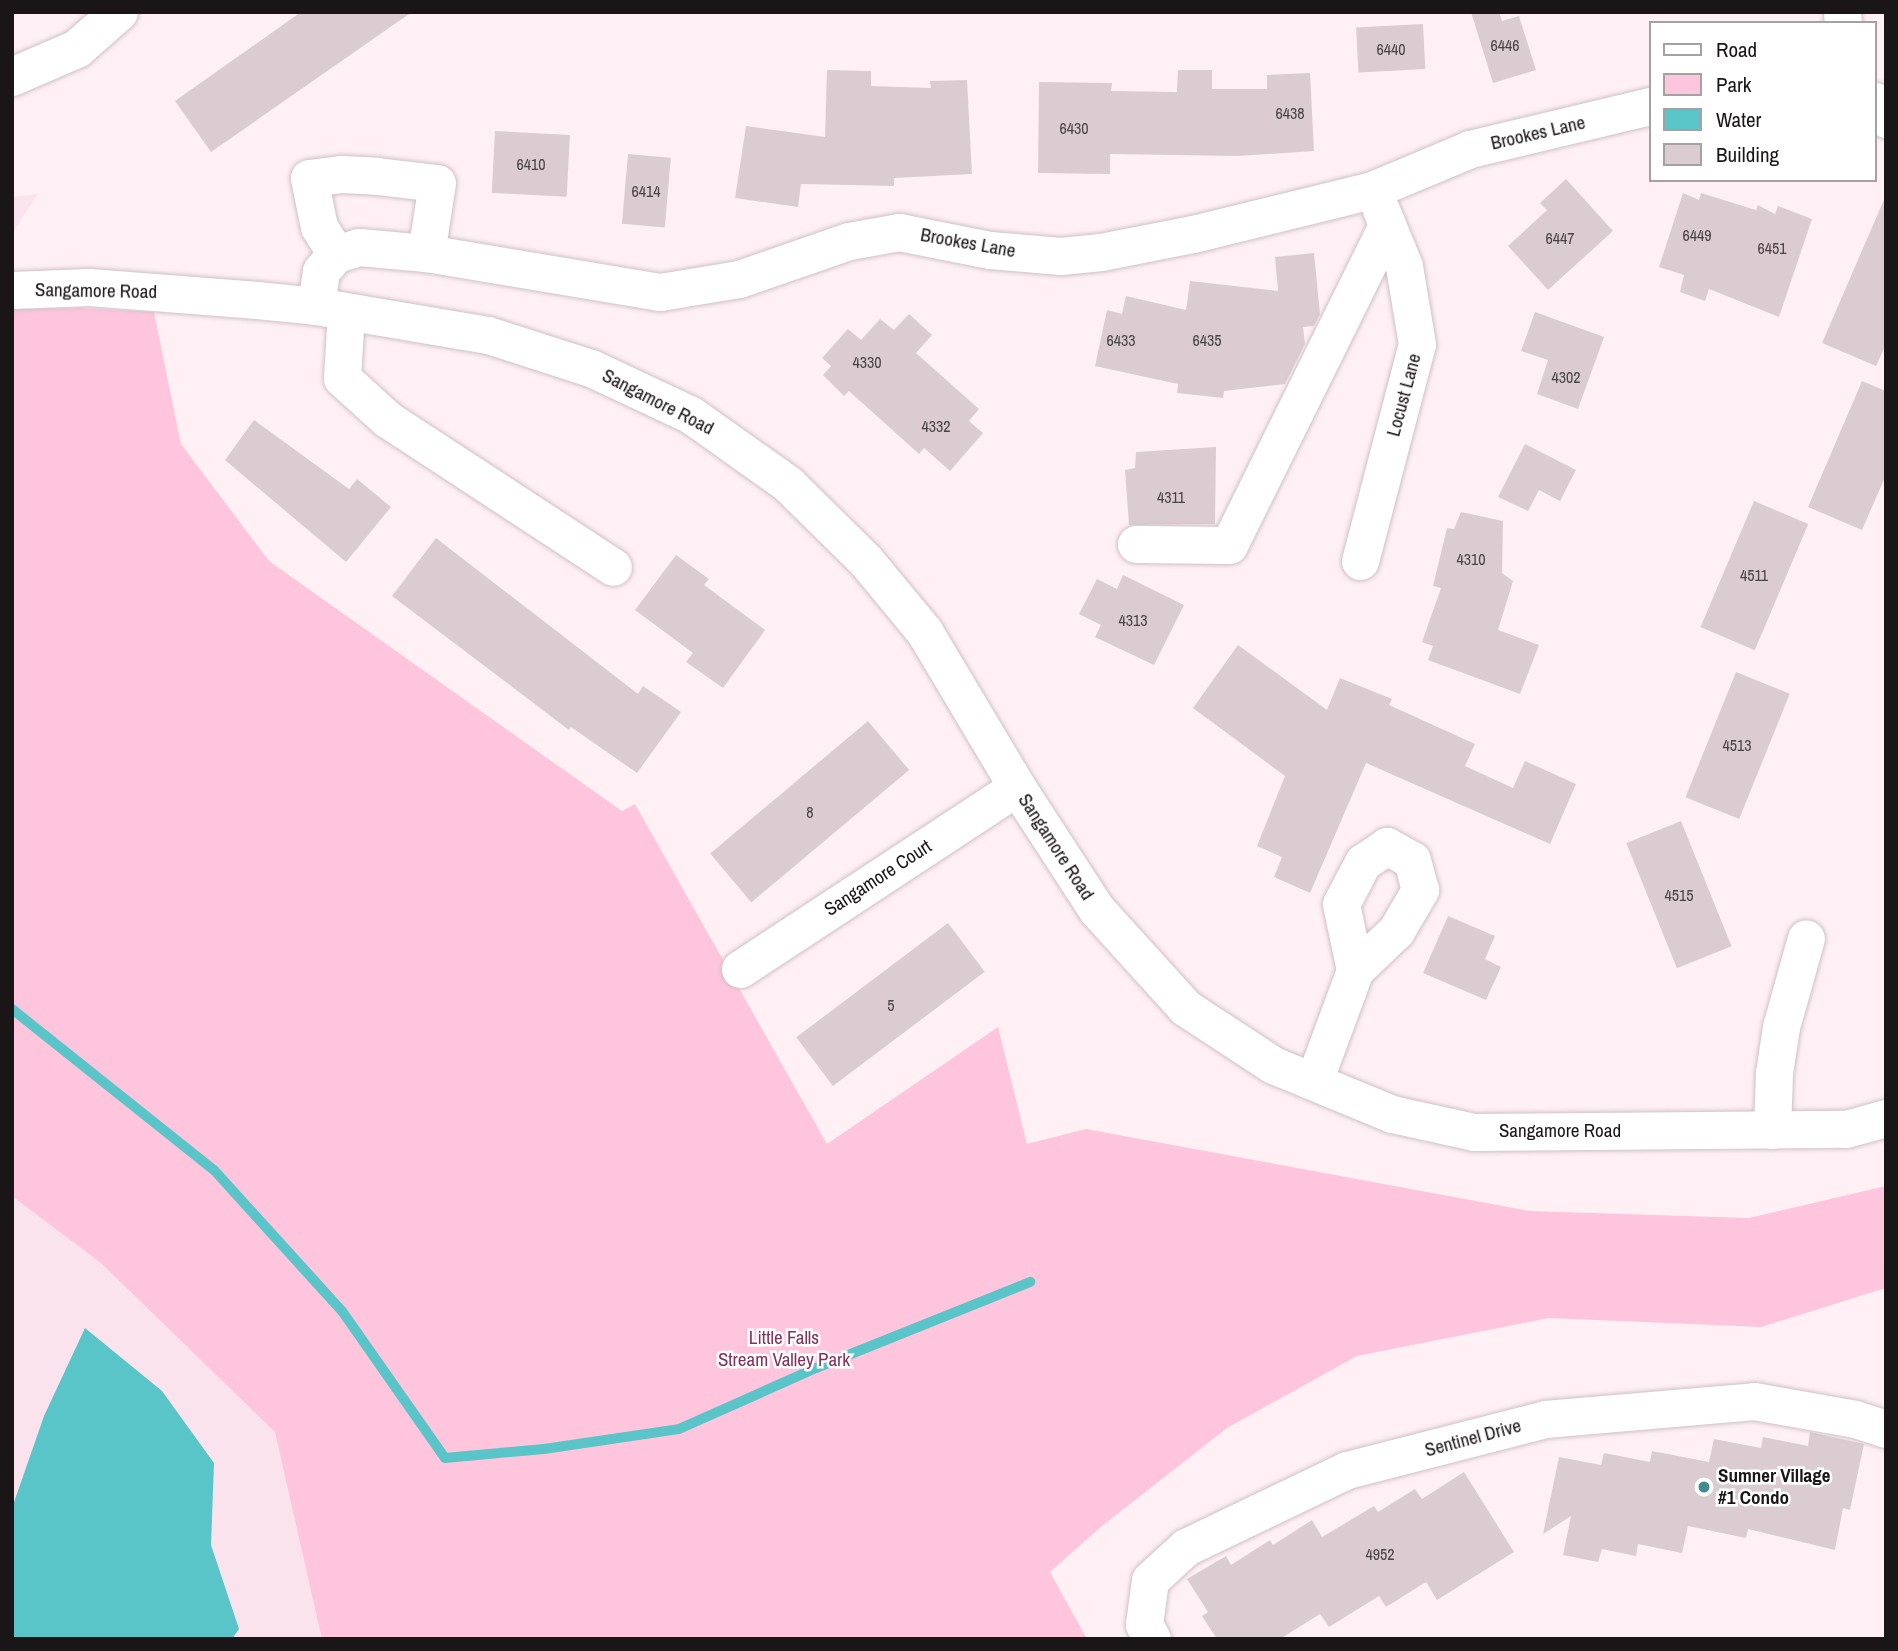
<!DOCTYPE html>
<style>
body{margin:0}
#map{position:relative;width:1898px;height:1651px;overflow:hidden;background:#fff0f6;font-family:"Archivo Narrow",sans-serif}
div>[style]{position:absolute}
.built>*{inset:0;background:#fae3ec}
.green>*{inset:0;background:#ffc5dd}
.water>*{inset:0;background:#5ac5c8}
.stream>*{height:10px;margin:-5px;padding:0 5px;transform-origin:5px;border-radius:5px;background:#5ac5c8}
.building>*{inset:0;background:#dbccd2;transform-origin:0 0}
.roads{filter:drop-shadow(0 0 2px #cfc1c6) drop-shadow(0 0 2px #cfc1c6)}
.minor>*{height:37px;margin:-18.5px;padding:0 18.5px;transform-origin:18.5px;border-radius:18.5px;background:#fff}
.major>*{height:38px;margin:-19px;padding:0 19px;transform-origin:19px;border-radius:19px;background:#fff}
.dots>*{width:19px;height:19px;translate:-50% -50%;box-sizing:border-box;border:4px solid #fff;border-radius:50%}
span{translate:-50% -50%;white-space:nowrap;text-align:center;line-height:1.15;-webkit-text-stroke:5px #fff;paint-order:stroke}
.number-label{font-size:16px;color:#4a4346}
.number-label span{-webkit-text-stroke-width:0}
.street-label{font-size:19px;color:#1a1517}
.park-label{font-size:19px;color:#852f5b}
.poi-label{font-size:19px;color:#1a1517;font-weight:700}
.left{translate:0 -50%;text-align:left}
.frame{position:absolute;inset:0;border:14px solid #1a1517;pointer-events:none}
.legend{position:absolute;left:1649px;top:21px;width:228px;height:161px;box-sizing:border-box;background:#fff;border:2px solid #a3a1a2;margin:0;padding:9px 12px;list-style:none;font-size:21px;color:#1a1517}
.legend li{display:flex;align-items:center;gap:14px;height:35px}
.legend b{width:35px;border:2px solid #a3a1a2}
</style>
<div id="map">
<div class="built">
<i style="clip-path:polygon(38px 194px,12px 233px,12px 197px)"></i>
<i style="clip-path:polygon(12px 990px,420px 1420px,373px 1639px,12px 1639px)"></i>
</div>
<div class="green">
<i style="clip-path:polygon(82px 308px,154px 312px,181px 444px,269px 561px,622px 811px,635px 804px,827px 1144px,998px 1027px,1027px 1144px,1086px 1129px,1530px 1211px,1749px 1218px,1886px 1186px,1886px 1288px,1761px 1327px,1549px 1318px,1357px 1356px,1227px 1428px,1102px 1526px,1050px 1572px,1087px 1639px,322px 1639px,275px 1432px,101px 1263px,12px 1196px,12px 309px)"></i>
</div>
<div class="water">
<i style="clip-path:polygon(85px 1328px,162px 1391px,214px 1463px,211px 1545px,239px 1629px,232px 1639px,12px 1639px,12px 1508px,44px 1416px)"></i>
</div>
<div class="stream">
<i style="left:12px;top:1009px;width:258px;rotate:38.6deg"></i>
<i style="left:214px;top:1170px;width:190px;rotate:47.8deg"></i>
<i style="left:342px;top:1311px;width:179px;rotate:55deg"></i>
<i style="left:445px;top:1458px;width:99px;rotate:-5.2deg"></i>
<i style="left:544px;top:1449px;width:136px;rotate:-8.4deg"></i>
<i style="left:679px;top:1429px;width:150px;rotate:-24deg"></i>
<i style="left:816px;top:1368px;width:231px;rotate:-21.9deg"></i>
</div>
<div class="building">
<i style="clip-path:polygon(301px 12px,412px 12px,211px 152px,175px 101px)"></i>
<i style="clip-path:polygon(1471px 12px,1499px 12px,1502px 21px,1519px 16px,1536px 70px,1493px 83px)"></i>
<i style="left:1423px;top:24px;width:45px;height:67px;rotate:87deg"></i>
<i style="clip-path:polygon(827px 70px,871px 71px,871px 86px,931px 88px,930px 81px,967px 80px,972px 174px,894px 178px,894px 186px,801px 184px,798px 207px,735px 198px,746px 126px,825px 137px)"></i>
<i style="clip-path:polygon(1178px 70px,1212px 70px,1212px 89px,1267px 89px,1267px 75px,1310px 73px,1314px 151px,1238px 156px,1110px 154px,1110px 174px,1038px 173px,1039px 82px,1112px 83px,1111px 91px,1177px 92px)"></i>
<i style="left:495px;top:131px;width:75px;height:62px;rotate:3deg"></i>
<i style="left:628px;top:154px;width:43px;height:70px;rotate:5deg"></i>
<i style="clip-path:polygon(1566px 179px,1613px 231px,1548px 290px,1508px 246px,1547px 210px,1540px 203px)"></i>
<i style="clip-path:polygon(1683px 193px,1699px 200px,1701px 193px,1756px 210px,1758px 205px,1775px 214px,1778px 206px,1812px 219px,1779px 317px,1709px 289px,1705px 301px,1680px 292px,1684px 275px,1659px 267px)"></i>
<i style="clip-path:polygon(1886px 195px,1886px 344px,1876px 366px,1822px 343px)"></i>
<i style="clip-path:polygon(1314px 253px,1320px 314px,1314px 326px,1303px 327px,1305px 344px,1285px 384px,1224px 391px,1223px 398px,1177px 393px,1178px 384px,1095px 366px,1107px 310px,1122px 314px,1126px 296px,1186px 310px,1190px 281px,1278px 291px,1275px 257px)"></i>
<i style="clip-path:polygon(1535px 312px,1604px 337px,1578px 409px,1537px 394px,1548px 360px,1521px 351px)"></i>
<i style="clip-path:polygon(909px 314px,932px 335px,916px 353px,979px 409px,969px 421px,983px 433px,950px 471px,924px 448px,919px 454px,849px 391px,844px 396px,823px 375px,831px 366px,822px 358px,848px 329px,861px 340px,880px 319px,894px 330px)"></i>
<i style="clip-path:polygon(1862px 381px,1886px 391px,1886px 475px,1862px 530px,1808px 507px)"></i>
<i style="clip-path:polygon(254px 420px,349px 489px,357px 479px,391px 507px,346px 562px,225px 460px)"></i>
<i style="clip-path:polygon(1525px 444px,1576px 470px,1560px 501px,1539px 490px,1528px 511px,1498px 497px)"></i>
<i style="clip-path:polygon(1216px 447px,1215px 524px,1129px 525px,1125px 470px,1135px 468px,1136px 452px)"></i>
<i style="left:1754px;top:501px;width:59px;height:137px;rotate:23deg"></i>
<i style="clip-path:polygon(1461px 512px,1503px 521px,1502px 573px,1513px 581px,1498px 630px,1539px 645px,1520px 694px,1428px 660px,1433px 646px,1422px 642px,1441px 588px,1433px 586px,1447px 528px,1454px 529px)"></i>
<i style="clip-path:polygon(436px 538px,638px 694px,643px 686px,681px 712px,637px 773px,571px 727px,569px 730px,392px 596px)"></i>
<i style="clip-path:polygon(676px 555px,709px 579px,704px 585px,765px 630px,723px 688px,686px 662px,693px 653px,635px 610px)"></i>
<i style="clip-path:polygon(1123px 575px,1184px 605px,1154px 665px,1095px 637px,1101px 625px,1079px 614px,1097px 579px,1117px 589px)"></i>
<i style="clip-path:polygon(1238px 645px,1327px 710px,1340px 678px,1392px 699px,1389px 705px,1475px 744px,1465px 766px,1513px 788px,1525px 761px,1576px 784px,1550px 844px,1366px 763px,1310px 893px,1274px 877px,1282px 857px,1257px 846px,1285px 776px,1193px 708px)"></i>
<i style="left:1736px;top:672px;width:58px;height:135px;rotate:22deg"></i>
<i style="left:868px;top:721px;width:64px;height:206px;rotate:50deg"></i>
<i style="left:1681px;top:821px;width:135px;height:59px;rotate:68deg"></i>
<i style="clip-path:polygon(1448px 916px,1495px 936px,1485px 959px,1501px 967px,1486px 1000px,1423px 973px)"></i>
<i style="left:948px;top:923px;width:61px;height:190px;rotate:53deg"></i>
<i style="clip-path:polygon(1810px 1432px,1864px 1444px,1850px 1510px,1843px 1508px,1835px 1550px,1748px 1529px,1746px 1538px,1688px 1526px,1682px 1553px,1638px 1544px,1636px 1556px,1602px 1549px,1598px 1562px,1563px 1555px,1571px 1516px,1543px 1534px,1559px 1457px,1601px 1465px,1604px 1453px,1650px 1462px,1652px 1451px,1709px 1462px,1714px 1439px,1761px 1448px,1763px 1437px,1808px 1446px)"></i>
<i style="clip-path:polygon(1464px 1472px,1514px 1552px,1437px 1600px,1426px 1582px,1386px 1607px,1379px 1596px,1329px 1627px,1320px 1614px,1280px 1639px,1217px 1639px,1202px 1616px,1208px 1612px,1187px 1579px,1226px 1556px,1231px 1565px,1270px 1540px,1273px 1545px,1312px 1520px,1322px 1537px,1374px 1506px,1378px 1512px,1415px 1489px,1422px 1499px)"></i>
</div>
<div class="roads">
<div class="minor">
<i style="left:1842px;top:12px;width:11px;rotate:85deg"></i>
<i style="left:1875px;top:101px;width:21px;rotate:59deg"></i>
<i style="left:336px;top:254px;width:32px;rotate:-122deg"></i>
<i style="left:319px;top:227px;width:50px;rotate:-101.5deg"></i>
<i style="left:309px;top:178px;width:33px;rotate:-7deg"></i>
<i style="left:342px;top:174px;width:35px;rotate:3deg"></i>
<i style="left:377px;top:176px;width:60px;rotate:6.7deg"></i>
<i style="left:437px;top:183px;width:71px;rotate:98.9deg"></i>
<i style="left:12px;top:290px;width:77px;rotate:-2.2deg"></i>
<i style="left:89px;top:287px;width:169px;rotate:4.4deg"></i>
<i style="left:257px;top:300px;width:59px;rotate:5.8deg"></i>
<i style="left:316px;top:306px;width:174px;rotate:9.6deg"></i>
<i style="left:488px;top:335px;width:108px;rotate:17.8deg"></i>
<i style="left:591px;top:368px;width:110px;rotate:25.2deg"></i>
<i style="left:691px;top:415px;width:119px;rotate:35.4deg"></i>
<i style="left:788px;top:484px;width:110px;rotate:44.6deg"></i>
<i style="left:866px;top:561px;width:91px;rotate:50.4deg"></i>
<i style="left:924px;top:631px;width:182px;rotate:59.2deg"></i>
<i style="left:1017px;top:787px;width:147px;rotate:57deg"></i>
<i style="left:1097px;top:910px;width:132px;rotate:47.8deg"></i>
<i style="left:1186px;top:1008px;width:104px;rotate:33.2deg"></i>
<i style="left:1273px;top:1065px;width:129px;rotate:22.4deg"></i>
<i style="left:1392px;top:1114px;width:84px;rotate:12.4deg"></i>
<i style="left:1474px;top:1132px;width:372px;rotate:-0.5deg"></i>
<i style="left:1846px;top:1129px;width:41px;rotate:-15.4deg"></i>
<i style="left:316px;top:306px;width:35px;rotate:-82deg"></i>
<i style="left:321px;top:271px;width:23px;rotate:-49deg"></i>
<i style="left:336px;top:254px;width:24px;rotate:-17deg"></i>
<i style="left:359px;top:247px;width:67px;rotate:5.1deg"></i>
<i style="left:426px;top:253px;width:237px;rotate:9.5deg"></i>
<i style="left:660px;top:292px;width:80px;rotate:-9.3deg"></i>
<i style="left:739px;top:279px;width:116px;rotate:-19.1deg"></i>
<i style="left:849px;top:241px;width:51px;rotate:-10.2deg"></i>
<i style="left:899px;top:232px;width:93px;rotate:11.2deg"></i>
<i style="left:990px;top:250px;width:71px;rotate:4.8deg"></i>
<i style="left:1061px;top:256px;width:40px;rotate:-5.7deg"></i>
<i style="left:1101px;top:252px;width:94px;rotate:-11.1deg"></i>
<i style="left:1193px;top:234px;width:184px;rotate:-13.8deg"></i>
<i style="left:1372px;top:190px;width:106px;rotate:-22.7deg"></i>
<i style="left:1470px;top:149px;width:186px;rotate:-13.4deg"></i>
<i style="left:346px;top:312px;width:66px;rotate:93.5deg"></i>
<i style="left:342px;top:378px;width:61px;rotate:42.3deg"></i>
<i style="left:387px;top:419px;width:270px;rotate:33.2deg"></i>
<i style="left:1136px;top:544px;width:93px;rotate:0.6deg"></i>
<i style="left:1229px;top:545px;width:357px;rotate:-63.7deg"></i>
<i style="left:1360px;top:561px;width:224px;rotate:-75.3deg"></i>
<i style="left:1417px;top:344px;width:79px;rotate:-99.5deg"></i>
<i style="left:1404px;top:266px;width:61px;rotate:-112.3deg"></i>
<i style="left:740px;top:969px;width:331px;rotate:-33.3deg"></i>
<i style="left:1314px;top:1081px;width:118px;rotate:-69.7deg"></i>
<i style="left:1355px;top:970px;width:57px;rotate:-43.6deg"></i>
<i style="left:1396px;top:931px;width:48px;rotate:-59.7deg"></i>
<i style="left:1420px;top:890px;width:31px;rotate:-105deg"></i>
<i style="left:1412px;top:860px;width:29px;rotate:-151deg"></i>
<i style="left:1387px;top:846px;width:29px;rotate:146deg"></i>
<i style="left:1363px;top:862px;width:47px;rotate:117.6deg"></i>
<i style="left:1341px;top:904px;width:67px;rotate:78deg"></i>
<i style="left:1772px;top:1130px;width:57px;rotate:-88deg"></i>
<i style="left:1774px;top:1073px;width:47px;rotate:-81.3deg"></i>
<i style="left:1781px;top:1027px;width:92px;rotate:-74.3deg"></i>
<i style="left:1152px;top:1639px;width:17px;rotate:-118deg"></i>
<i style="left:1144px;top:1624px;width:44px;rotate:-82.2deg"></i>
<i style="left:1150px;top:1580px;width:49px;rotate:-42.5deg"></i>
<i style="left:1186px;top:1547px;width:178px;rotate:-25.6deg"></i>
<i style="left:1347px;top:1470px;width:204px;rotate:-14.4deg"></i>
<i style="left:1545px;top:1419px;width:210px;rotate:-4.9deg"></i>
<i style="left:1754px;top:1401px;width:103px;rotate:10.1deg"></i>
<i style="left:1855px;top:1419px;width:33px;rotate:18deg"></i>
</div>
<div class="major">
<i style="left:12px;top:77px;width:71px;rotate:-23.3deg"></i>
<i style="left:77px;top:49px;width:56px;rotate:-41.4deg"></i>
</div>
</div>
<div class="dots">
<i style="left:1704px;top:1487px;background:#438b8d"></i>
</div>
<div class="number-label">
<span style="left:1505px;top:45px">6446</span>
<span style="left:1391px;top:49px">6440</span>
<span style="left:1290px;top:113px">6438</span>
<span style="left:1074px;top:128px">6430</span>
<span style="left:531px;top:164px">6410</span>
<span style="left:646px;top:191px">6414</span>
<span style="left:1697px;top:235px">6449</span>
<span style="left:1560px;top:238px">6447</span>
<span style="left:1772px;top:248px">6451</span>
<span style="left:1121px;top:340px">6433</span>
<span style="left:1207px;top:340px">6435</span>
<span style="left:867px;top:362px">4330</span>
<span style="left:1566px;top:377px">4302</span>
<span style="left:936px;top:426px">4332</span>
<span style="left:1171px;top:497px">4311</span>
<span style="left:1471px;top:559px">4310</span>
<span style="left:1754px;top:575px">4511</span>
<span style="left:1133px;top:620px">4313</span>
<span style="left:1737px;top:745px">4513</span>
<span style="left:810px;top:812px">8</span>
<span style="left:1679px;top:895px">4515</span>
<span style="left:891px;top:1005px">5</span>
<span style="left:1380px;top:1554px">4952</span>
</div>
<div class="street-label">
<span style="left:1538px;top:133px;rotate:-13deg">Brookes Lane</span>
<span style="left:968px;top:243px;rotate:10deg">Brookes Lane</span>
<span style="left:96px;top:291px;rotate:1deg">Sangamore Road</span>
<span style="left:1404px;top:395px;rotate:-75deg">Locust Lane</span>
<span style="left:658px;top:402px;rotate:27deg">Sangamore Road</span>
<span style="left:1056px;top:847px;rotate:57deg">Sangamore Road</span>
<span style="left:878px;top:878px;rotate:-33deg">Sangamore Court</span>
<span style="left:1560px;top:1131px">Sangamore Road</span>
<span style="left:1473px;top:1438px;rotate:-15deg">Sentinel Drive</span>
</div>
<div class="park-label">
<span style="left:784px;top:1349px">Little Falls<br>Stream Valley Park</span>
</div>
<div class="poi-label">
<span class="left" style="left:1718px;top:1487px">Sumner Village<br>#1 Condo</span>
</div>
<div class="frame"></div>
<ul class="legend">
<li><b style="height:9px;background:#fff"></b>Road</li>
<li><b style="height:19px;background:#ffc5dd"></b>Park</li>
<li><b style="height:19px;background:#5ac5c8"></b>Water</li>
<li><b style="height:19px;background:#dbccd2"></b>Building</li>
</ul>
</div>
